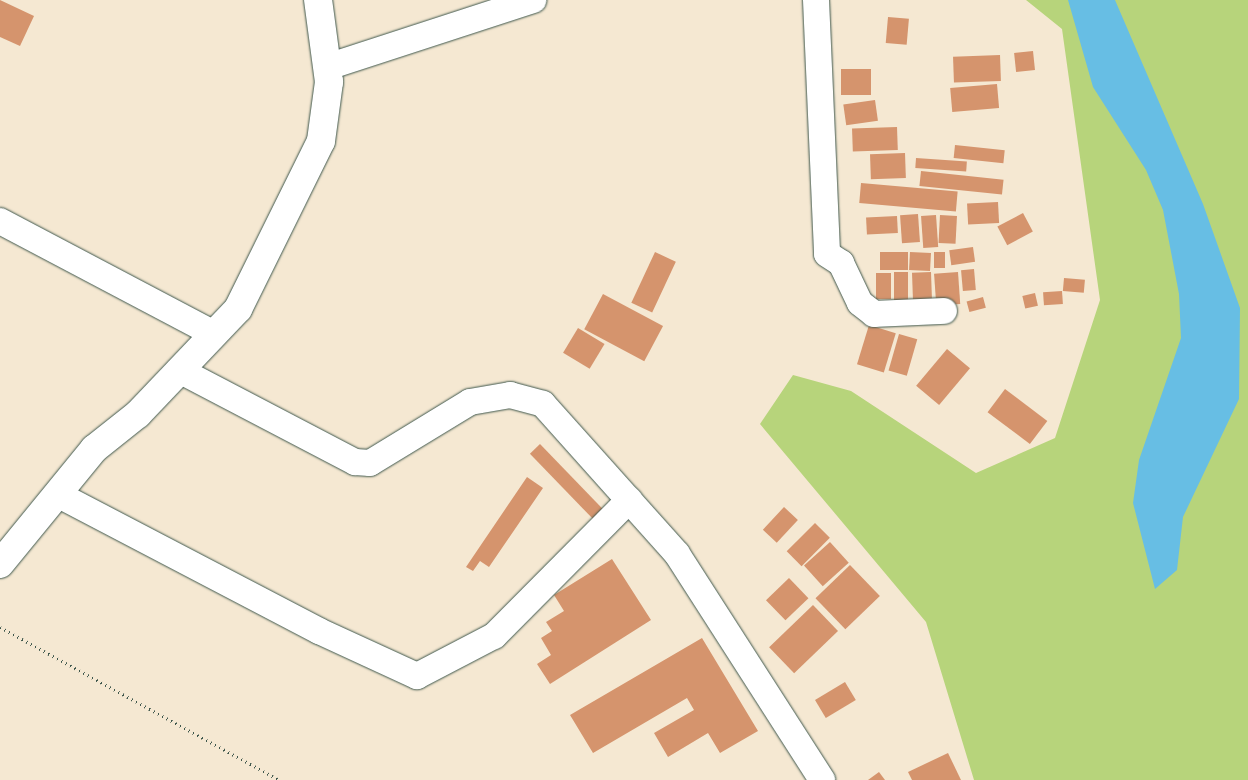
<!DOCTYPE html>
<style>
body{margin:0}
#map{position:relative;width:1248px;height:780px;overflow:hidden;background:#f5e8d2;font-family:"Indie Flower",sans-serif}
div>[style]{position:absolute}
.green>*{inset:0;background:#b7d47b}
.water>*{inset:0;background:#67bee4}
.building>*{inset:0;background:#d5946d;transform-origin:0 0}
.path>*{height:3px;margin-top:-1.5px;transform-origin:0;background:repeating-linear-gradient(90deg,#3f574c 0 1px,transparent 0 5px)}
.roads{filter:drop-shadow(0 0 1px #3f574c) drop-shadow(0 0 1px #3f574c)}
.minor>*{height:26px;margin:-13px;padding:0 13px;transform-origin:13px;border-radius:13px;background:#fff}
.tertiary>*{height:28px;margin:-14px;padding:0 14px;transform-origin:14px;border-radius:14px;background:#fff}
span{translate:-50% -50%;white-space:nowrap;text-align:center;line-height:1.15;-webkit-text-stroke:4px #fff;paint-order:stroke}
</style>
<div id="map">
<div class="green">
<i style="clip-path:polygon(1026px 0,1248px 0,1248px 780px,974px 780px,926px 622px,760px 424px,793px 375px,851px 391px,976px 473px,1055px 438px,1100px 300px,1062px 29px)"></i>
</div>
<div class="water">
<i style="clip-path:polygon(1068px 0,1115px 0,1203px 204px,1240px 308px,1239px 399px,1183px 517px,1177px 570px,1155px 589px,1133px 503px,1139px 460px,1181px 338px,1179px 294px,1163px 210px,1146px 170px,1093px 87px)"></i>
</div>
<div class="building">
<i style="clip-path:polygon(0 0,34px 16px,20px 46px,0 37px)"></i>
<i style="left:888px;top:17px;width:21px;height:26px;rotate:5deg"></i>
<i style="left:1033px;top:51px;width:19px;height:19px;rotate:84deg"></i>
<i style="left:1000px;top:55px;width:26px;height:47px;rotate:88deg"></i>
<i style="left:871px;top:69px;width:26px;height:30px;rotate:90deg"></i>
<i style="left:997px;top:84px;width:24px;height:47px;rotate:85deg"></i>
<i style="left:875px;top:100px;width:21px;height:32px;rotate:82deg"></i>
<i style="left:897px;top:127px;width:23px;height:45px;rotate:88deg"></i>
<i style="left:955px;top:145px;width:50px;height:13px;rotate:6deg"></i>
<i style="left:905px;top:153px;width:25px;height:35px;rotate:88deg"></i>
<i style="left:916px;top:158px;width:51px;height:10px;rotate:4deg"></i>
<i style="left:921px;top:171px;width:83px;height:15px;rotate:6deg"></i>
<i style="left:861px;top:183px;width:97px;height:20px;rotate:5deg"></i>
<i style="left:998px;top:202px;width:21px;height:31px;rotate:87deg"></i>
<i style="left:1023px;top:213px;width:21px;height:29px;rotate:62deg"></i>
<i style="left:918px;top:214px;width:28px;height:18px;rotate:86deg"></i>
<i style="left:936px;top:215px;width:32px;height:15px;rotate:86deg"></i>
<i style="left:940px;top:215px;width:17px;height:28px;rotate:3deg"></i>
<i style="left:897px;top:216px;width:17px;height:31px;rotate:87deg"></i>
<i style="left:973px;top:247px;width:15px;height:24px;rotate:82deg"></i>
<i style="left:655px;top:252px;width:23px;height:56px;rotate:25deg"></i>
<i style="left:880px;top:252px;width:28px;height:18px"></i>
<i style="left:910px;top:252px;width:21px;height:18px;rotate:3deg"></i>
<i style="left:934px;top:252px;width:11px;height:16px"></i>
<i style="left:974px;top:269px;width:21px;height:13px;rotate:85deg"></i>
<i style="left:894px;top:272px;width:14px;height:30px"></i>
<i style="left:931px;top:272px;width:35px;height:19px;rotate:88deg"></i>
<i style="left:958px;top:272px;width:32px;height:24px;rotate:86deg"></i>
<i style="left:876px;top:273px;width:15px;height:26px"></i>
<i style="left:1064px;top:278px;width:21px;height:13px;rotate:5deg"></i>
<i style="left:1062px;top:291px;width:13px;height:19px;rotate:86deg"></i>
<i style="left:1035px;top:293px;width:13px;height:13px;rotate:77deg"></i>
<i style="left:603px;top:294px;width:68px;height:40px;rotate:28deg"></i>
<i style="left:983px;top:297px;width:11px;height:17px;rotate:75deg"></i>
<i style="left:869px;top:325px;width:28px;height:41px;rotate:17deg"></i>
<i style="left:578px;top:328px;width:31px;height:29px;rotate:31deg"></i>
<i style="left:899px;top:334px;width:19px;height:38px;rotate:16deg"></i>
<i style="left:947px;top:349px;width:30px;height:48px;rotate:40deg"></i>
<i style="left:1005px;top:389px;width:53px;height:29px;rotate:37deg"></i>
<i style="left:540px;top:444px;width:93px;height:14px;rotate:46deg"></i>
<i style="clip-path:polygon(527px 477px,543px 488px,489px 567px,480px 561px,473px 571px,466px 567px)"></i>
<i style="left:784px;top:507px;width:19px;height:31px;rotate:43deg"></i>
<i style="left:815px;top:523px;width:21px;height:40px;rotate:45deg"></i>
<i style="left:830px;top:542px;width:28px;height:35px;rotate:48deg"></i>
<i style="clip-path:polygon(612px 559px,651px 620px,550px 684px,537px 664px,551px 655px,541px 638px,552px 631px,546px 622px,564px 611px,554px 595px)"></i>
<i style="left:850px;top:565px;width:43px;height:48px;rotate:46deg"></i>
<i style="left:789px;top:578px;width:28px;height:32px;rotate:46deg"></i>
<i style="left:813px;top:605px;width:36px;height:61px;rotate:46deg"></i>
<i style="clip-path:polygon(702px 638px,758px 731px,720px 753px,708px 733px,668px 757px,654px 733px,694px 710px,687px 698px,593px 753px,570px 715px)"></i>
<i style="left:845px;top:682px;width:21px;height:35px;rotate:59deg"></i>
<i style="clip-path:polygon(948px 753px,961px 780px,912px 780px,908px 772px)"></i>
<i style="clip-path:polygon(879px 772px,885px 780px,868px 780px)"></i>
</div>
<div class="path">
<i style="left:0;top:627px;width:319px;rotate:28.7deg"></i>
</div>
<div class="roads">
<div class="minor">
<i style="left:816px;top:0;width:254px;rotate:87.5deg"></i>
<i style="left:827px;top:254px;width:17px;rotate:33deg"></i>
<i style="left:841px;top:263px;width:44px;rotate:64.6deg"></i>
<i style="left:860px;top:303px;width:18px;rotate:38deg"></i>
<i style="left:874px;top:314px;width:70px;rotate:-2.5deg"></i>
<i style="left:327px;top:67px;width:217px;rotate:-18deg"></i>
<i style="left:0;top:221px;width:242px;rotate:27.8deg"></i>
<i style="left:179px;top:370px;width:199px;rotate:27.6deg"></i>
<i style="left:355px;top:462px;width:15px;rotate:4deg"></i>
<i style="left:370px;top:463px;width:117px;rotate:-31.4deg"></i>
<i style="left:470px;top:402px;width:41px;rotate:-9.9deg"></i>
<i style="left:510px;top:395px;width:34px;rotate:15deg"></i>
<i style="left:543px;top:404px;width:201px;rotate:48.2deg"></i>
<i style="left:677px;top:554px;width:269px;rotate:57.3deg"></i>
<i style="left:57px;top:494px;width:296px;rotate:27.6deg"></i>
<i style="left:319px;top:631px;width:108px;rotate:24.7deg"></i>
<i style="left:417px;top:676px;width:87px;rotate:-27.5deg"></i>
<i style="left:494px;top:636px;width:192px;rotate:-45.2deg"></i>
</div>
<div class="tertiary">
<i style="left:0;top:564px;width:149px;rotate:-50.7deg"></i>
<i style="left:94px;top:449px;width:56px;rotate:-38.5deg"></i>
<i style="left:138px;top:414px;width:145px;rotate:-46.4deg"></i>
<i style="left:238px;top:309px;width:187px;rotate:-63.7deg"></i>
<i style="left:321px;top:141px;width:60px;rotate:-82.3deg"></i>
<i style="left:329px;top:82px;width:83px;rotate:-97.6deg"></i>
</div>
</div>
</div>
